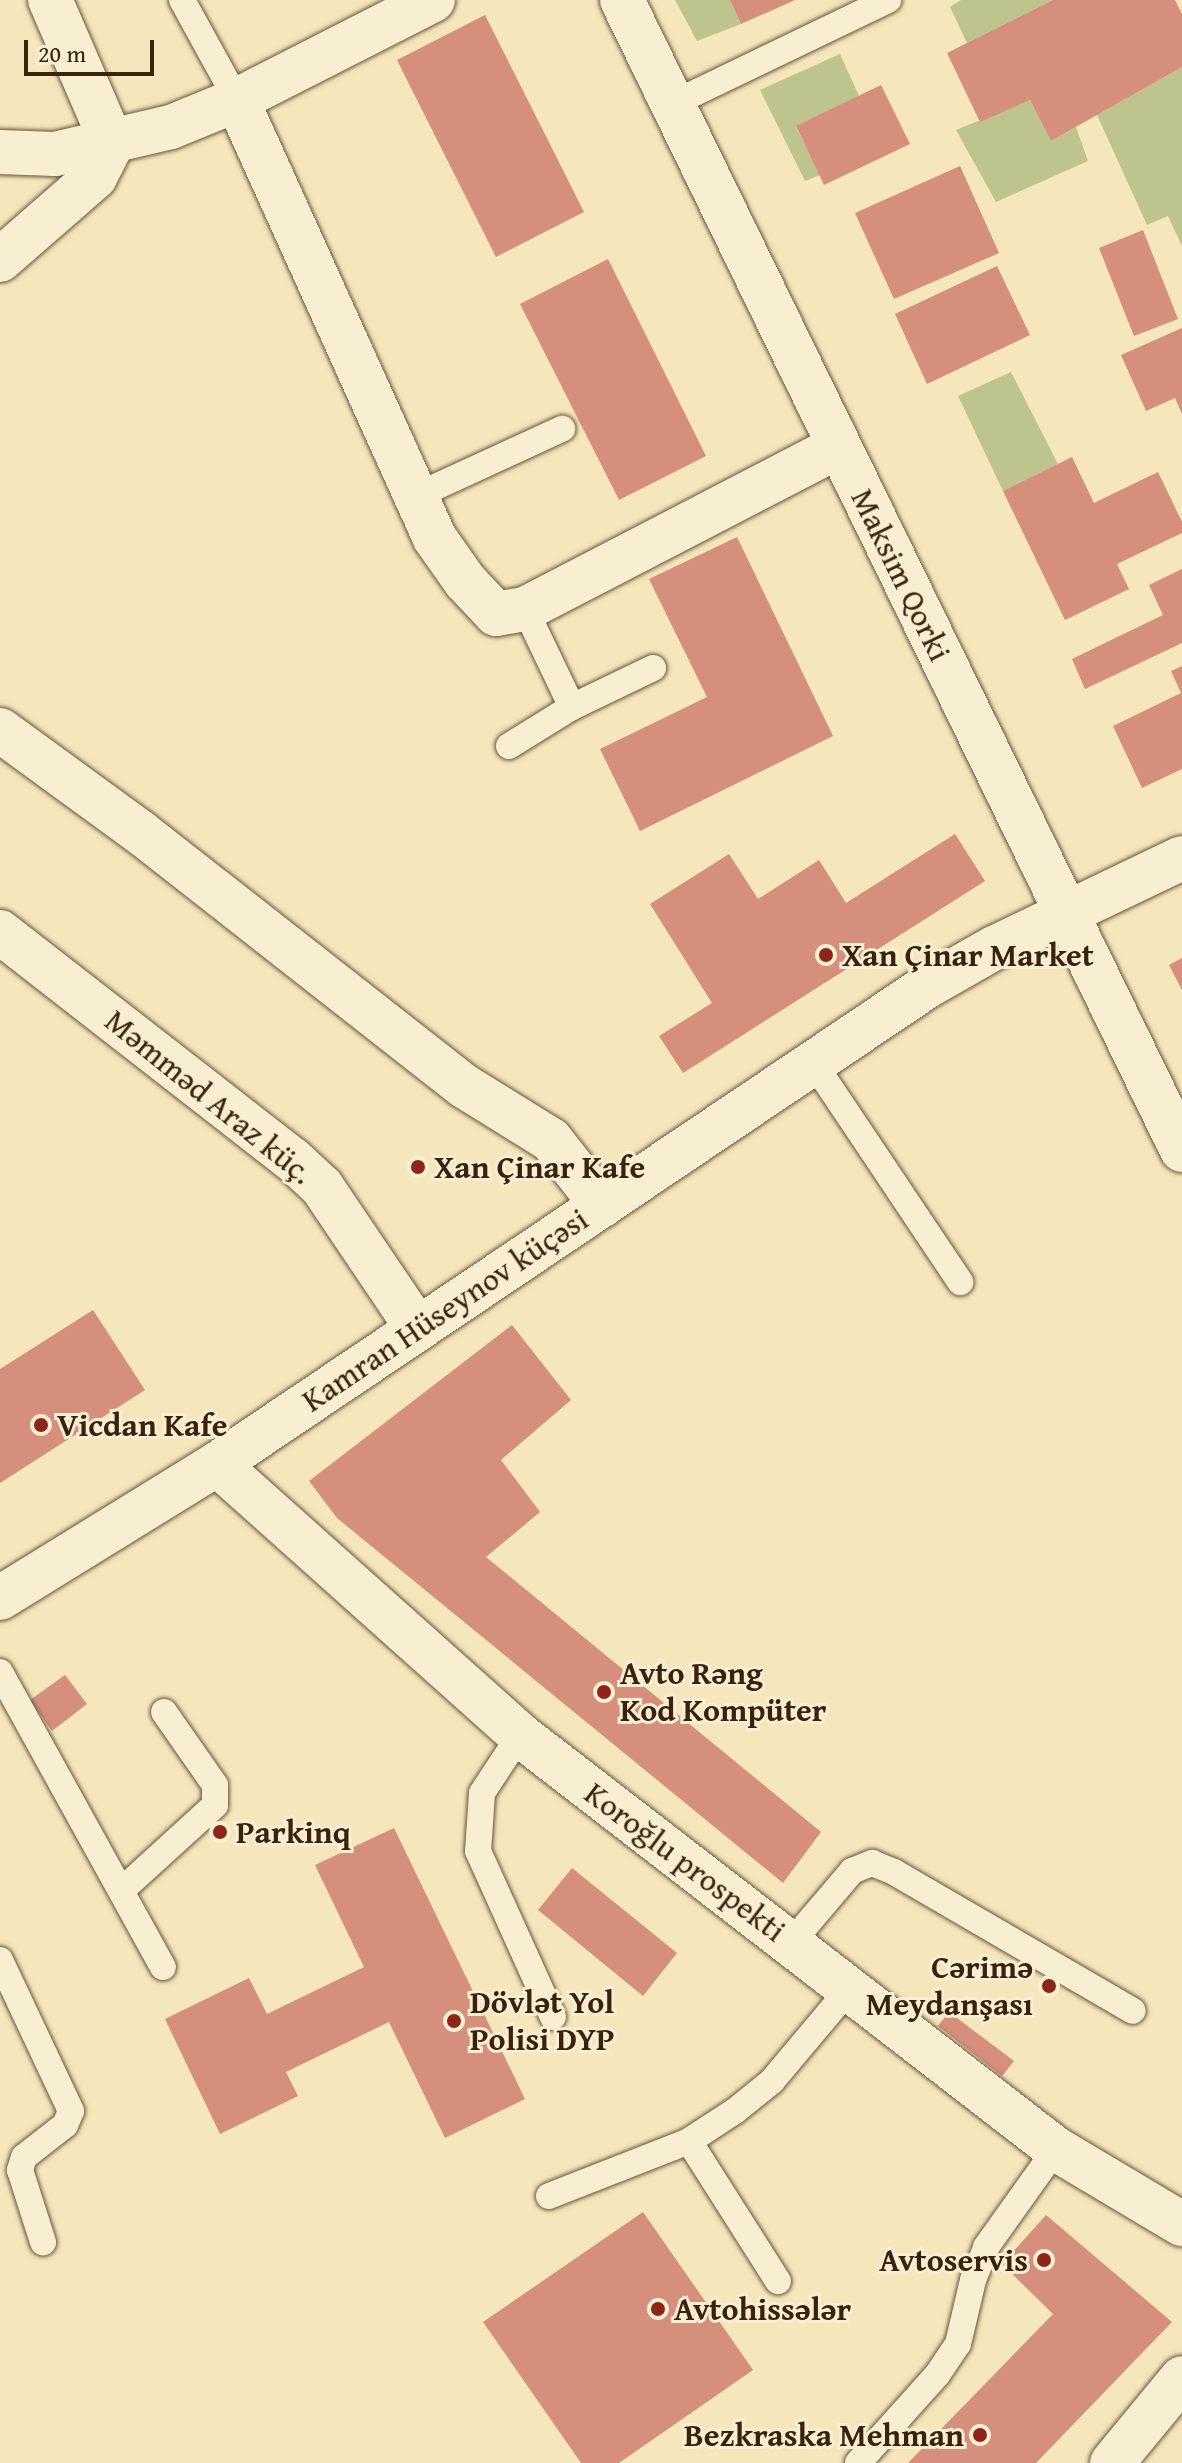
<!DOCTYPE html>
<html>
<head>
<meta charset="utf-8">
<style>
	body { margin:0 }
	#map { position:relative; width:1182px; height:2463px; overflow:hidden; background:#f5e6bb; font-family:"Gentium Book Plus",serif }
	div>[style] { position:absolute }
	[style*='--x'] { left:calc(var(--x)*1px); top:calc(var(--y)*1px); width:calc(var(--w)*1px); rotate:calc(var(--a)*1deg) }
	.green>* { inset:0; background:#bec48e }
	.building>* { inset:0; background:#d68e7d }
	.roads { filter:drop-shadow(0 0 2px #68543a) drop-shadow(0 0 2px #68543a) }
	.lane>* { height:26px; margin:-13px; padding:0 13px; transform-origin:13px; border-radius:13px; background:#f8efd3 }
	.street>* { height:44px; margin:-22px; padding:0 22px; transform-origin:22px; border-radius:22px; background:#f8efd3 }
	.dots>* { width:22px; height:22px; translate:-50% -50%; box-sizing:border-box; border:4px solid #f8efd3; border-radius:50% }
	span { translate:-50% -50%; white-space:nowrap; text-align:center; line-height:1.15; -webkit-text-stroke:6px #f8efd3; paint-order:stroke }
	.street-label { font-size:32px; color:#39230f }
	.poi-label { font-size:32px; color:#39230f; font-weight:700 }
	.left { translate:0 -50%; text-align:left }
	.right { translate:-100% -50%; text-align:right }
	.scale { position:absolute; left:24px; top:40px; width:130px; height:36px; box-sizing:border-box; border:4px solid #39230f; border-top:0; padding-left:10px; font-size:24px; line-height:28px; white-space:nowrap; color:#39230f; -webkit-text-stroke:6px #f8efd3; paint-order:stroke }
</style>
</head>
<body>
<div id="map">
	<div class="green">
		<i style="clip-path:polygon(675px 0,730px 0,741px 24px,697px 41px)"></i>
		<i style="clip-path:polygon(961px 0,1053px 0,967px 43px,950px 7px)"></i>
		<i style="clip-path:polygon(840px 54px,859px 96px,796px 127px,820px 175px,805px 181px,760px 90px)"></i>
		<i style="clip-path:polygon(1182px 67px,1182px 246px,1168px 216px,1147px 225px,1097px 115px)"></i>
		<i style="clip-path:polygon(1030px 100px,1051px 141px,1076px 127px,1088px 161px,996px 202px,956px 130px)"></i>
		<i style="clip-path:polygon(1011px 372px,1058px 464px,1003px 491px,958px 396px)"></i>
	</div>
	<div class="building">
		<i style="clip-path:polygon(730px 0,795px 0,741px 24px)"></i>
		<i style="clip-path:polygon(1053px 0,1175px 0,1182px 14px,1182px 67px,1051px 141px,1030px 100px,980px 122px,947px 53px)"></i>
		<i style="clip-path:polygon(485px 15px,584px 212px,496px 257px,397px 60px)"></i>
		<i style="clip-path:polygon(881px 85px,910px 144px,824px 185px,796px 126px)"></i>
		<i style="clip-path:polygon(960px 166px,999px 253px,894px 299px,855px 213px)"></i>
		<i style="clip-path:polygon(1143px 230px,1178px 319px,1134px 336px,1099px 248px)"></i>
		<i style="clip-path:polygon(608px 259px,706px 456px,619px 500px,520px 304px)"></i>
		<i style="clip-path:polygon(997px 266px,1030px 335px,927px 384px,895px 314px)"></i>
		<i style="clip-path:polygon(1182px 328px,1182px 414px,1175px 398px,1146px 411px,1121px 355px)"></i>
		<i style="clip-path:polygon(1072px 457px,1094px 503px,1158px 472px,1182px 522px,1182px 533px,1117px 564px,1129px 589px,1065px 620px,1003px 491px)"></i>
		<i style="clip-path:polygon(737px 537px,833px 736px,640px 831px,600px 749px,707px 697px,649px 579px)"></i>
		<i style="clip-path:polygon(1182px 569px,1182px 643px,1085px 689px,1072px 659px,1163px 615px,1149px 585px)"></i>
		<i style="clip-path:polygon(1182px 666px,1182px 769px,1142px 788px,1113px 726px,1181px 693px,1171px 671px)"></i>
		<i style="clip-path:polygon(955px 834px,985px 881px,683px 1073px,659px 1036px,712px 1003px,650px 904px,729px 854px,758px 899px,819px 860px,846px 903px)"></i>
		<i style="clip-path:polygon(1182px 958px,1182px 990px,1169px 965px)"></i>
		<i style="clip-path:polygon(93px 1310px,145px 1390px,0 1483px,0 1369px)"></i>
		<i style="clip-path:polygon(512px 1325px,571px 1400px,501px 1460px,540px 1512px,486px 1557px,821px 1832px,783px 1883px,337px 1518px,309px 1481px)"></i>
		<i style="clip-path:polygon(65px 1675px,87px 1704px,52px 1731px,30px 1700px)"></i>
		<i style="clip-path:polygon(394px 1828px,525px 2099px,445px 2138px,389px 2022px,286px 2072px,298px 2096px,220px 2134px,165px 2019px,249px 1978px,267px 2014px,364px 1967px,315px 1865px)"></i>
		<i style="clip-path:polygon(572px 1868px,677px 1953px,643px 1996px,538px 1910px)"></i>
		<i style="clip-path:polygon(949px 2012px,1014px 2061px,1002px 2076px,938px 2026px)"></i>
		<i style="clip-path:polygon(643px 2212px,753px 2370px,619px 2463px,581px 2463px,483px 2322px)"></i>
		<i style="clip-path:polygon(1046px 2215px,1172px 2322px,1036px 2463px,908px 2463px,1053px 2314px,1002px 2264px)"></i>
	</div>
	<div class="roads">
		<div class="lane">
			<i style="--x:182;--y:0;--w:114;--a:61.2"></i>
			<i style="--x:672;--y:104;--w:240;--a:-25.7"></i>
			<i style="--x:416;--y:496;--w:161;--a:-24.7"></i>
			<i style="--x:525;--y:609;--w:109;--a:64.4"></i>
			<i style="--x:509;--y:746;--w:74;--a:-31.8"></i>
			<i style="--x:572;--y:707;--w:90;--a:-25.7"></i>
			<i style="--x:813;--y:1062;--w:265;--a:56.2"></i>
			<i style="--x:0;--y:1672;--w:337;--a:61.1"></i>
			<i style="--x:520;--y:1735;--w:69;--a:123.2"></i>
			<i style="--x:482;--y:1793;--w:58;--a:93.9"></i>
			<i style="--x:478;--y:1851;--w:182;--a:65.7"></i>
			<i style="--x:122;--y:1890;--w:126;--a:-42.4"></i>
			<i style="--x:215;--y:1805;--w:20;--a:-90"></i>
			<i style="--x:215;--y:1785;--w:89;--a:-124.9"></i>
			<i style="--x:791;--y:1943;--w:94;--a:-49.7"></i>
			<i style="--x:852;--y:1871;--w:22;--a:-22"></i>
			<i style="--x:872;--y:1863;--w:24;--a:22"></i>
			<i style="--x:894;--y:1872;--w:276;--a:30.2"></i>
			<i style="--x:0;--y:1960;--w:167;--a:64.8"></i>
			<i style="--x:71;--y:2111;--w:15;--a:113"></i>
			<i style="--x:65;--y:2125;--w:52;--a:142"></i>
			<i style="--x:24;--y:2157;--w:14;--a:107"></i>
			<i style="--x:20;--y:2170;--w:76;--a:72.3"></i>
			<i style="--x:689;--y:2141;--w:166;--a:57.6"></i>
			<i style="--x:549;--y:2196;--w:150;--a:-21.4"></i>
			<i style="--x:689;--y:2141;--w:55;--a:-33.1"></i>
			<i style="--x:735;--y:2111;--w:48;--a:-39"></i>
			<i style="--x:772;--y:2081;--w:121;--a:-50"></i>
			<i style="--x:858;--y:2463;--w:118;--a:-48.1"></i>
			<i style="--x:937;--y:2375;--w:37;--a:-56"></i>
			<i style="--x:958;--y:2344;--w:66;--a:-76.8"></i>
			<i style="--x:973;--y:2280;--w:35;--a:-68"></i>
			<i style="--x:986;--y:2247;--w:120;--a:-54.5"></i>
		</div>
		<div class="street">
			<i style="--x:622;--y:0;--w:1279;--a:64.04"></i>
			<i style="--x:237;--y:100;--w:479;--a:65.7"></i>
			<i style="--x:434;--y:537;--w:54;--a:54.8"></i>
			<i style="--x:465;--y:581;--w:45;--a:46.8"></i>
			<i style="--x:496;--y:614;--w:29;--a:-10"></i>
			<i style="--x:525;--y:609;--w:352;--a:-27.4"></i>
			<i style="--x:0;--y:152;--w:55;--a:2.1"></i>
			<i style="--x:55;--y:154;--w:119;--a:-13.1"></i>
			<i style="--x:171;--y:127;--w:71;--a:-22.2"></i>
			<i style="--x:237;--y:100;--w:220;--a:-27"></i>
			<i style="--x:0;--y:260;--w:126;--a:-41.1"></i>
			<i style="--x:95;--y:177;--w:38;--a:-63"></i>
			<i style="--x:112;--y:143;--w:156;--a:-113.4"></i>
			<i style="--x:0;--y:730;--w:173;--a:36.1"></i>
			<i style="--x:140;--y:832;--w:412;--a:38.1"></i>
			<i style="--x:464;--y:1086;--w:102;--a:31.8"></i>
			<i style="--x:551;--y:1140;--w:83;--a:51.9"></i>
			<i style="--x:0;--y:932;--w:370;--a:37.9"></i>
			<i style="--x:292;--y:1159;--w:41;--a:43"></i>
			<i style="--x:322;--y:1187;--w:170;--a:56"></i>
			<i style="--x:217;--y:1464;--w:407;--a:41.8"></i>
			<i style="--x:520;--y:1735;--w:677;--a:37.68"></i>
			<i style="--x:1056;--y:2149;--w:147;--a:30.8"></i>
			<i style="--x:0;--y:1598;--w:255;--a:-31.7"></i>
			<i style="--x:217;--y:1464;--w:858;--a:-33.93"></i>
			<i style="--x:929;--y:985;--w:75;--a:-29.6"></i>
			<i style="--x:994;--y:948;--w:208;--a:-25.6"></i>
			<i style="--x:1112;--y:2463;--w:110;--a:-50.5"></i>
		</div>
	</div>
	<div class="dots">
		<i style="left:826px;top:955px;background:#8f2418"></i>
		<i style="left:418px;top:1167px;background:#8f2418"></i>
		<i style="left:41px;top:1425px;background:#8f2418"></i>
		<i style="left:604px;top:1692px;background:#8f2418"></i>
		<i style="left:220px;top:1832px;background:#8f2418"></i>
		<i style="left:1049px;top:1986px;background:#8f2418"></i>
		<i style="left:454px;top:2021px;background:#8f2418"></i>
		<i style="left:1044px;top:2260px;background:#8f2418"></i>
		<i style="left:658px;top:2309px;background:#8f2418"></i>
		<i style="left:980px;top:2435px;background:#8f2418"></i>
	</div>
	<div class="street-label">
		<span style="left:901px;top:575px;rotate:64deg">Maksim Qorki</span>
		<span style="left:209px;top:1097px;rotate:39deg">Məmməd Araz küç.</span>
		<span style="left:445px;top:1310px;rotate:-34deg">Kamran Hüseynov küçəsi</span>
		<span style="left:685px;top:1862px;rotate:37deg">Koroğlu prospekti</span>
	</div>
	<div class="poi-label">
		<span class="left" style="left:842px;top:955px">Xan Çinar Market</span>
		<span class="left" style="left:434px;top:1167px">Xan Çinar Kafe</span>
		<span class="left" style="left:57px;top:1425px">Vicdan Kafe</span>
		<span class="left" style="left:620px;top:1692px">Avto Rəng<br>Kod Kompüter</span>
		<span class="left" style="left:236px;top:1832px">Parkinq</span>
		<span class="right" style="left:1033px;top:1986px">Cərimə<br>Meydanşası</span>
		<span class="left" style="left:470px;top:2021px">Dövlət Yol<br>Polisi DYP</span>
		<span class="right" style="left:1028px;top:2260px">Avtoservis</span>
		<span class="left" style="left:674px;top:2309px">Avtohissələr</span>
		<span class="right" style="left:964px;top:2435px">Bezkraska Mehman</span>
	</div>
	<div class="scale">20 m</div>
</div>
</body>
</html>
